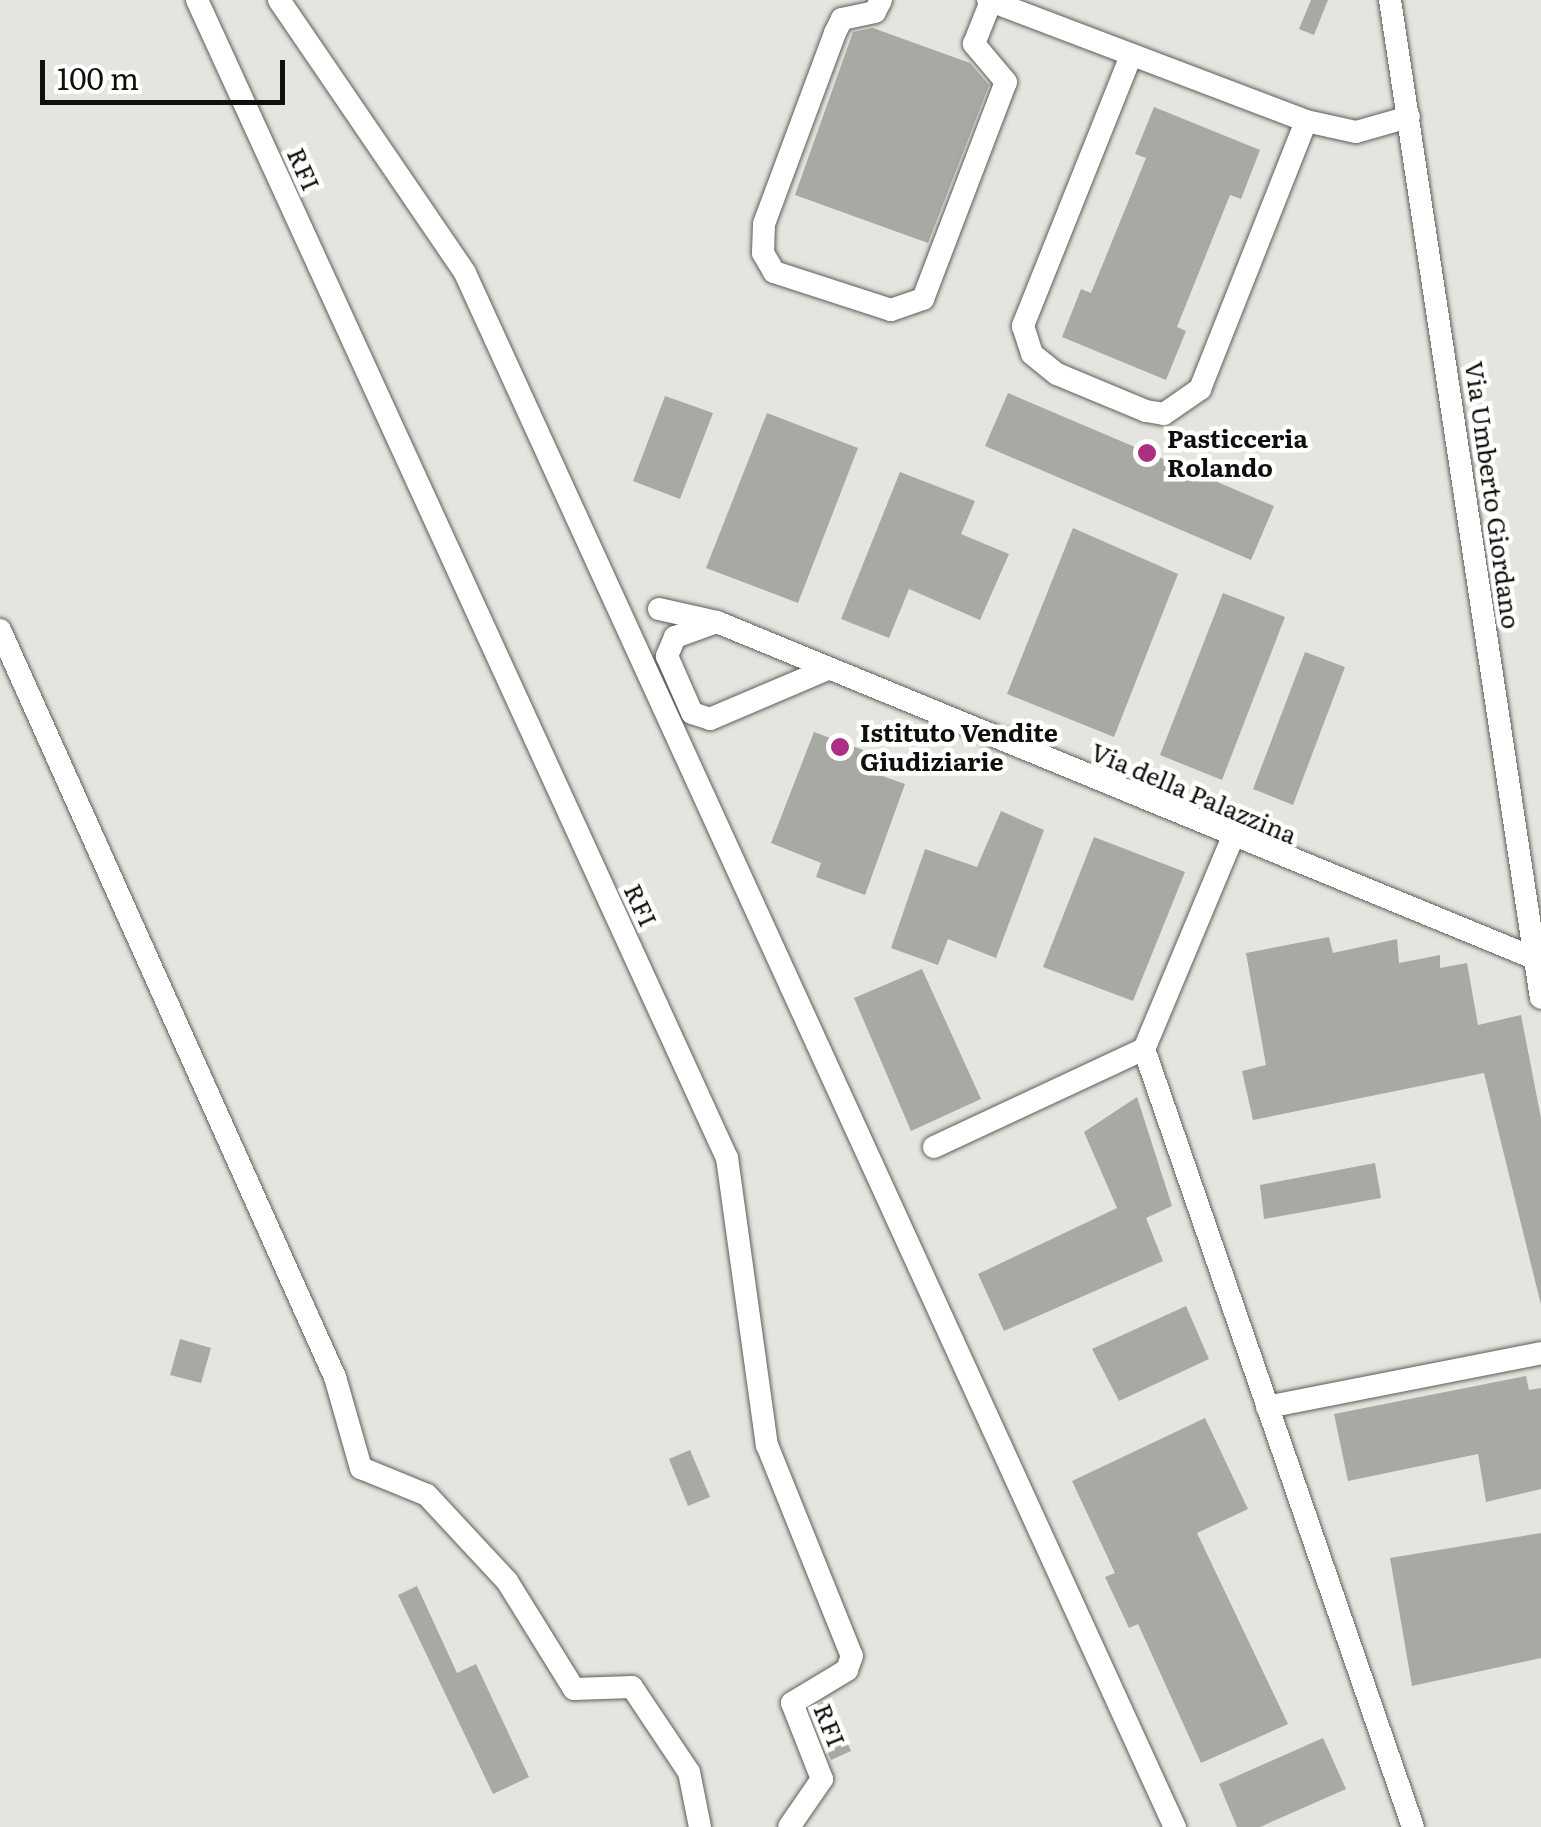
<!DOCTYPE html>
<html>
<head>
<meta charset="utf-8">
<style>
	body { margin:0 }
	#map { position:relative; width:1541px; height:1827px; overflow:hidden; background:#e5e5df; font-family:Literata,serif }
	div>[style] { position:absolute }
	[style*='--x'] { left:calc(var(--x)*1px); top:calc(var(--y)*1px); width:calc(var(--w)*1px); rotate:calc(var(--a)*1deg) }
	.building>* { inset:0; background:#a8a9a3 }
	.roads { filter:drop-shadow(0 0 2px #5e5e5a) drop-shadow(0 0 2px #5e5e5a) }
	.minor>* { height:22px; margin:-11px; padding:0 11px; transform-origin:11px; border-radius:11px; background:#fff }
	.dots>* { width:28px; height:28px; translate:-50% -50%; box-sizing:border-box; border:5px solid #fffffe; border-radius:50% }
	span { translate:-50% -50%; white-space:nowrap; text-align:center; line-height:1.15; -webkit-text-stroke:9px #fffffe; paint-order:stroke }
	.street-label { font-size:25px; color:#0f0f0e }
	.poi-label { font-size:25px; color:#0f0f0e; font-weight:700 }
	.left { translate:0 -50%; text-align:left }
	.scale { position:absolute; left:40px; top:60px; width:245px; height:45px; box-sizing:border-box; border:5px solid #0f0f0e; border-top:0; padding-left:12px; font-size:30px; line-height:35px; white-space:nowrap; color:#0f0f0e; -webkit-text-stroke:8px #fffffe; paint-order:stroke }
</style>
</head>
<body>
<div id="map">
	<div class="building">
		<i style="clip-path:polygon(1311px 0,1328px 0,1314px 35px,1299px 29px)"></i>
		<i style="clip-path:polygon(873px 28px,970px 63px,989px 85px,928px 243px,795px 195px,853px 32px)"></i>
		<i style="clip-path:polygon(1154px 107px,1260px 150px,1241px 199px,1230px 195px,1177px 327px,1186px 331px,1166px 380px,1062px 337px,1081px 289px,1091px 293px,1146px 158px,1135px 154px)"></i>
		<i style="clip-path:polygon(1008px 393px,1274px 506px,1251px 560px,985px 446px)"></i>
		<i style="clip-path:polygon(665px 396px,713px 413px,680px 499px,633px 481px)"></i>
		<i style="clip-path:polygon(767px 413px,858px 448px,798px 603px,706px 568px)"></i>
		<i style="clip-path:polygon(900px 472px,975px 501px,961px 534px,1009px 554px,980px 620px,909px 589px,889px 638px,841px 619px)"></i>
		<i style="clip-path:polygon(1073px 528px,1178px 574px,1114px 737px,1007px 694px)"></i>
		<i style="clip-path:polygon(1223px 593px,1285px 617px,1222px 780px,1160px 755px)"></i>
		<i style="clip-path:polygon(1305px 652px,1345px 667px,1293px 805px,1253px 789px)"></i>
		<i style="clip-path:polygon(814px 732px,863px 750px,857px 767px,905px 784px,865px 895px,816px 877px,821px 863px,771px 843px)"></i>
		<i style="clip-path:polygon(1001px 811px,1044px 830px,996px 958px,948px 939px,938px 965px,891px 948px,925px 849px,977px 867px)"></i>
		<i style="clip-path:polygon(1094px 837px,1185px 872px,1133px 1001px,1043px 967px)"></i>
		<i style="clip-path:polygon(1329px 937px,1333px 953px,1397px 939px,1399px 963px,1440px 955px,1440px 968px,1467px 963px,1478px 1025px,1521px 1015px,1541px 1118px,1541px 1305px,1484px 1073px,1253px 1120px,1242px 1071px,1266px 1065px,1246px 953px)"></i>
		<i style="clip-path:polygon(922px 969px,981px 1099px,911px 1131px,854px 998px)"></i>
		<i style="clip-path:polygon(1137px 1097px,1172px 1206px,1146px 1218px,1163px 1261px,1004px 1331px,978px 1274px,1117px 1208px,1084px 1132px)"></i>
		<i style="clip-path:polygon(1375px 1163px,1381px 1198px,1264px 1219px,1260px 1185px)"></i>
		<i style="clip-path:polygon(1186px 1306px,1209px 1359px,1119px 1401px,1092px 1349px)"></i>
		<i style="clip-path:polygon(180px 1339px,211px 1348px,201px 1383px,170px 1375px)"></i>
		<i style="clip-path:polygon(1526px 1376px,1529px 1390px,1541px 1388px,1541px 1489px,1486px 1502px,1478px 1454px,1348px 1481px,1334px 1414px)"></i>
		<i style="clip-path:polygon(1205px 1418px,1248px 1509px,1197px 1533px,1288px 1724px,1201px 1763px,1138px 1624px,1129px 1628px,1105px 1577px,1115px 1573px,1072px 1481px)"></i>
		<i style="clip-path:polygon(690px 1450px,710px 1497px,688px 1506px,669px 1459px)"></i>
		<i style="clip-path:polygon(1541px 1533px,1541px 1658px,1412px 1686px,1390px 1558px)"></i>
		<i style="clip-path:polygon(417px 1586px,457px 1673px,476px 1664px,529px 1777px,493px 1794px,398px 1595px)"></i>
		<i style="clip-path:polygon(828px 1699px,851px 1751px,831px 1760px,811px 1709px)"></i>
		<i style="clip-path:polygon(1323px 1738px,1346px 1789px,1260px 1827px,1237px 1827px,1219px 1784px)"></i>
	</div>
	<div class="roads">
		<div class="minor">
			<i style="--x:197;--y:0;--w:1274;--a:65.41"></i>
			<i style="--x:727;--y:1158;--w:290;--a:82.1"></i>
			<i style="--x:767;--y:1445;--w:227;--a:68.1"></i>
			<i style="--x:852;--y:1656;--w:15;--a:110"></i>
			<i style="--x:847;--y:1670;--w:64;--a:149"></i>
			<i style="--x:792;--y:1703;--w:82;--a:68.5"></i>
			<i style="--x:822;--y:1779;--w:58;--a:124.5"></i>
			<i style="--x:279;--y:0;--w:330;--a:55.7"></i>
			<i style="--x:465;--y:273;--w:1709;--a:65.45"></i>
			<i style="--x:881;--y:0;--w:13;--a:117"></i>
			<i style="--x:875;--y:12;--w:34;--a:168"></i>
			<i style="--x:842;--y:19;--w:16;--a:117"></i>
			<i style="--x:835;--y:33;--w:204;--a:110.4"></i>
			<i style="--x:764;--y:224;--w:29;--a:92"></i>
			<i style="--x:763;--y:253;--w:22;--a:60"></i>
			<i style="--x:774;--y:272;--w:123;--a:18"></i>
			<i style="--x:891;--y:310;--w:34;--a:-19"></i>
			<i style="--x:923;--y:299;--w:232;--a:-69.1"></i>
			<i style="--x:1006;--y:82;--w:50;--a:-130.1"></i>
			<i style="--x:974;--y:44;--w:46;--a:-68.4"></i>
			<i style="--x:988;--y:0;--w:340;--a:20.8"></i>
			<i style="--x:1306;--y:121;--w:51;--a:12.4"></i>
			<i style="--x:1356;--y:132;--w:55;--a:-15.8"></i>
			<i style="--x:1390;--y:0;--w:1009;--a:81.4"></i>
			<i style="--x:1130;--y:58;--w:289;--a:111.8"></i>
			<i style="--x:1023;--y:326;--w:29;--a:72"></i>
			<i style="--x:1032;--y:354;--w:32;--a:39"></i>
			<i style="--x:1057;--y:374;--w:96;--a:22.6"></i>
			<i style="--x:1146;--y:411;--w:18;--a:9"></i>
			<i style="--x:1164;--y:414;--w:44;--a:-34.8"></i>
			<i style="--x:1200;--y:389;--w:288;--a:-68.4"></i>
			<i style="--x:659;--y:609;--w:59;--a:12.6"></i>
			<i style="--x:717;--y:622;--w:891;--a:22.36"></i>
			<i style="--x:717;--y:622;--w:45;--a:160.3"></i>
			<i style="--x:675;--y:637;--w:21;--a:113"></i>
			<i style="--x:667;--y:656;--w:62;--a:66.3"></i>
			<i style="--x:692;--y:713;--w:19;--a:18"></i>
			<i style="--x:710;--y:719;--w:128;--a:-23"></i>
			<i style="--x:0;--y:630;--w:819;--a:65.85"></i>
			<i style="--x:335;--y:1377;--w:95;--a:74.1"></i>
			<i style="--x:361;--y:1468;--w:71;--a:22.2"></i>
			<i style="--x:427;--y:1495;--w:117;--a:47.1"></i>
			<i style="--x:507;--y:1581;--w:127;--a:58.2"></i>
			<i style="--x:574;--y:1689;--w:58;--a:-2"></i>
			<i style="--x:632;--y:1687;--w:102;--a:56.2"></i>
			<i style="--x:689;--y:1772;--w:56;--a:78.7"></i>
			<i style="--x:1232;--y:839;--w:228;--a:112.7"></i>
			<i style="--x:1144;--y:1049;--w:823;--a:70.93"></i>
			<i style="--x:934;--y:1147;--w:232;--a:-25"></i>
			<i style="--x:1267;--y:1407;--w:279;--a:-11.1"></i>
		</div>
	</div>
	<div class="dots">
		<i style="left:1147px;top:453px;background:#ab3083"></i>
		<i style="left:840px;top:747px;background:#ab3083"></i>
	</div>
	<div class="street-label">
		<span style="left:304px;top:169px;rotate:66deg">RFI</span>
		<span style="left:1493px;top:495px;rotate:82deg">Via Umberto Giordano</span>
		<span style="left:1194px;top:793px;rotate:23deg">Via della Palazzina</span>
		<span style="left:641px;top:905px;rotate:65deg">RFI</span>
		<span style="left:830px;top:1725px;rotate:68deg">RFI</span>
	</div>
	<div class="poi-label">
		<span class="left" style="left:1167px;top:453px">Pasticceria<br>Rolando</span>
		<span class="left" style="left:860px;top:747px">Istituto Vendite<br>Giudiziarie</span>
	</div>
	<div class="scale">100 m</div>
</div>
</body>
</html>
